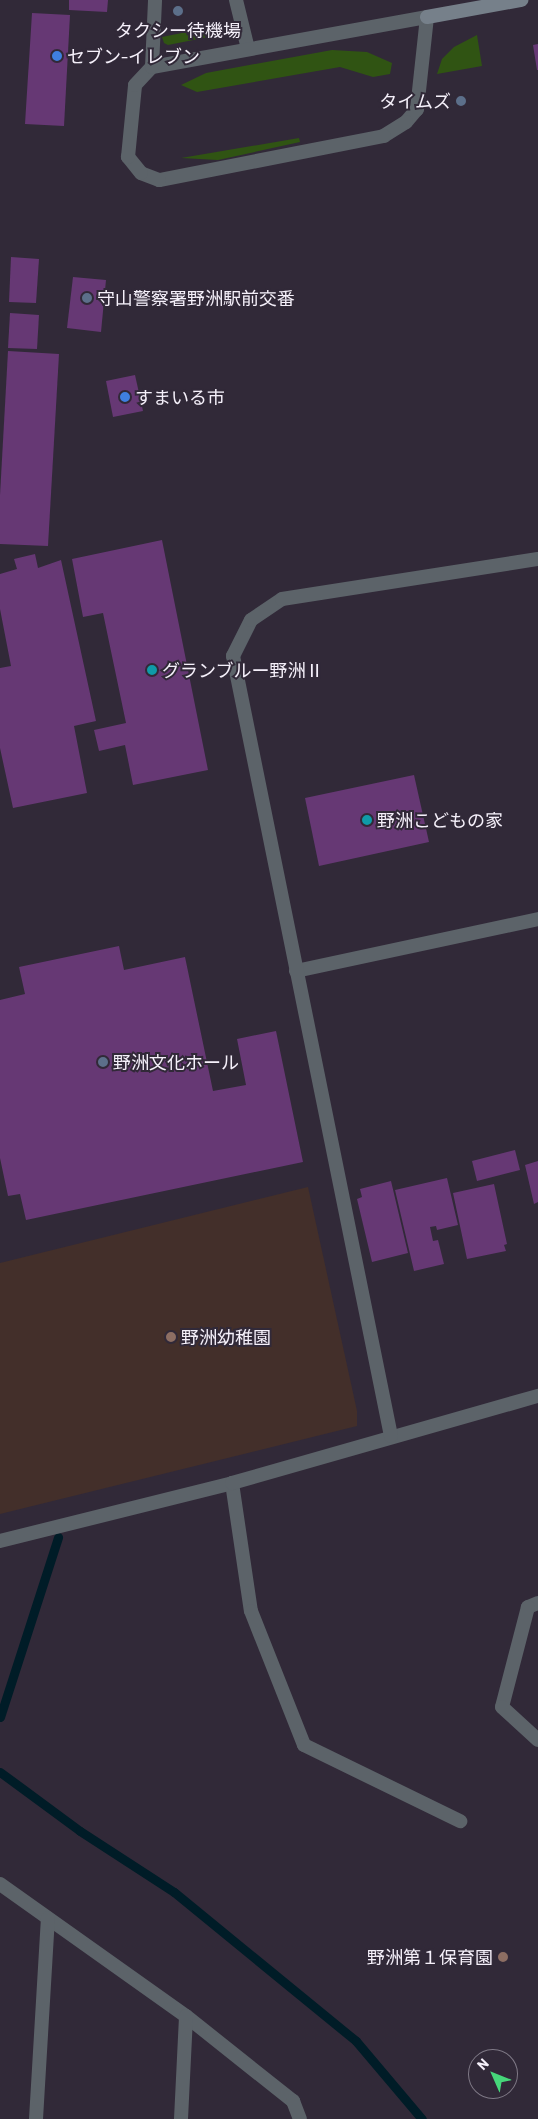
<!DOCTYPE html>
<html>
<head>
<meta charset="utf-8">
<style>
	body { margin:0 }
	#map { position:relative; width:538px; height:2119px; overflow:hidden; background:#312938; font-family:Barlow,"Noto Sans JP",sans-serif }
	div>[style] { position:absolute }
	[style*='--x'] { left:calc(var(--x)*1px); top:calc(var(--y)*1px); width:calc(var(--w)*1px); rotate:calc(var(--a)*1deg) }
	.education>* { inset:0; background:#432f2a }
	.green>* { inset:0; background:#305413 }
	.stream>* { height:9px; margin:-4.5px; padding:0 4.5px; transform-origin:4.5px; border-radius:4.5px; background:#001c27 }
	.building>* { inset:0; background:#663874 }
	.service>* { height:14px; margin:-7px; padding:0 7px; transform-origin:7px; border-radius:7px; background:#5c6369 }
	.minor>* { height:14px; margin:-7px; padding:0 7px; transform-origin:7px; border-radius:7px; background:#5c6369 }
	.tertiary>* { height:14px; margin:-7px; padding:0 7px; transform-origin:7px; border-radius:7px; background:#5c6369 }
	.secondary>* { height:14px; margin:-7px; padding:0 7px; transform-origin:7px; border-radius:7px; background:#76808a }
	.dots>* { width:14px; height:14px; translate:-50% -50%; box-sizing:border-box; border:2px solid #312938; border-radius:50% }
	span { translate:-50% -50%; white-space:nowrap; text-align:center; line-height:1.15; -webkit-text-stroke:4px #312938; paint-order:stroke }
	.poi-label { font-size:18px; color:#f5f0fa }
	.left { translate:0 -50%; text-align:left }
	.right { translate:-100% -50%; text-align:right }
	.north { position:absolute; left:468px; top:2049px; width:50px; height:50px; box-sizing:border-box; background:#312938; border:1px solid #7f7986; border-radius:50%; rotate:314deg; font-size:14px; font-weight:700; line-height:20px; text-align:center; color:#f5f0fa }
	.north::after { content:''; display:block; margin:auto; width:18px; height:22px; background:#46d77a; clip-path:polygon(50% 0,100% 100%,50% 72%,0 100%) }
</style>
</head>
<body>
<div id="map">
	<div class="education">
		<i style="clip-path:polygon(308px 1187px,357px 1411px,357px 1426px,0 1514px,0 1263px)"></i>
	</div>
	<div class="green">
		<i style="clip-path:polygon(226px 24px,229px 33px,168px 45px,164px 43px,162px 37px)"></i>
		<i style="clip-path:polygon(477px 35px,482px 66px,437px 74px,442px 59px,454px 47px)"></i>
		<i style="clip-path:polygon(332px 50px,367px 52px,392px 63px,390px 74px,373px 77px,340px 67px,197px 92px,181px 85px,206px 73px)"></i>
		<i style="clip-path:polygon(299px 138px,300px 142px,218px 160px,181px 158px)"></i>
	</div>
	<div class="stream">
		<i style="--x:0;--y:1717;--w:189;--a:-72.1"></i>
		<i style="--x:0;--y:1772;--w:99;--a:36.4"></i>
		<i style="--x:80;--y:1831;--w:112;--a:33"></i>
		<i style="--x:174;--y:1892;--w:235;--a:39.3"></i>
		<i style="--x:356;--y:2041;--w:102;--a:49.8"></i>
	</div>
	<div class="building">
		<i style="clip-path:polygon(69px 0,108px 0,107px 12px,69px 10px)"></i>
		<i style="clip-path:polygon(32px 13px,70px 15px,64px 126px,25px 124px)"></i>
		<i style="clip-path:polygon(538px 44px,538px 70px,537px 70px,533px 45px)"></i>
		<i style="clip-path:polygon(11px 257px,39px 259px,36px 303px,9px 302px)"></i>
		<i style="clip-path:polygon(73px 277px,106px 280px,101px 332px,67px 328px)"></i>
		<i style="clip-path:polygon(10px 313px,39px 315px,37px 349px,8px 348px)"></i>
		<i style="clip-path:polygon(8px 351px,59px 354px,48px 546px,0 544px,0 495px)"></i>
		<i style="clip-path:polygon(135px 375px,143px 411px,113px 417px,106px 381px)"></i>
		<i style="clip-path:polygon(162px 540px,208px 770px,133px 785px,125px 745px,99px 751px,94px 730px,126px 723px,103px 613px,83px 617px,72px 559px)"></i>
		<i style="clip-path:polygon(35px 554px,38px 568px,61px 560px,96px 721px,74px 726px,87px 793px,13px 808px,0 748px,0 668px,11px 666px,0 609px,0 574px,17px 569px,14px 559px)"></i>
		<i style="clip-path:polygon(414px 775px,429px 842px,319px 866px,305px 798px)"></i>
		<i style="clip-path:polygon(119px 946px,124px 970px,185px 957px,213px 1091px,246px 1085px,237px 1039px,276px 1031px,303px 1162px,26px 1220px,20px 1194px,8px 1196px,0 1158px,0 1000px,25px 994px,19px 967px)"></i>
		<i style="clip-path:polygon(515px 1150px,520px 1170px,477px 1181px,472px 1161px)"></i>
		<i style="clip-path:polygon(538px 1161px,538px 1202px,534px 1204px,525px 1165px)"></i>
		<i style="clip-path:polygon(447px 1178px,458px 1225px,437px 1230px,436px 1226px,430px 1227px,433px 1241px,438px 1240px,444px 1264px,414px 1271px,395px 1190px)"></i>
		<i style="clip-path:polygon(391px 1181px,408px 1253px,372px 1262px,357px 1199px,362px 1197px,360px 1189px)"></i>
		<i style="clip-path:polygon(494px 1184px,507px 1244px,504px 1245px,506px 1251px,467px 1259px,453px 1193px)"></i>
	</div>
	<div class="service">
		<i style="--x:236;--y:0;--w:50;--a:76.2"></i>
		<i style="--x:427;--y:17;--w:93;--a:96.2"></i>
		<i style="--x:417;--y:109;--w:17;--a:130"></i>
		<i style="--x:406;--y:122;--w:26;--a:148"></i>
		<i style="--x:384;--y:136;--w:229;--a:168.9"></i>
		<i style="--x:159;--y:180;--w:19;--a:-159"></i>
		<i style="--x:141;--y:173;--w:21;--a:-129"></i>
		<i style="--x:128;--y:157;--w:72;--a:-84.4"></i>
		<i style="--x:135;--y:85;--w:25;--a:-47"></i>
		<i style="--x:152;--y:67;--w:280;--a:-10.3"></i>
		<i style="--x:152;--y:67;--w:67;--a:-87.4"></i>
	</div>
	<div class="minor">
		<i style="--x:232;--y:1483;--w:129;--a:81.6"></i>
		<i style="--x:251;--y:1611;--w:144;--a:68.4"></i>
		<i style="--x:304;--y:1745;--w:174;--a:26"></i>
		<i style="--x:0;--y:1541;--w:239;--a:-14"></i>
		<i style="--x:232;--y:1483;--w:318;--a:-15.9"></i>
		<i style="--x:538;--y:1603;--w:11;--a:158"></i>
		<i style="--x:528;--y:1607;--w:103;--a:104.6"></i>
		<i style="--x:502;--y:1707;--w:49;--a:42.5"></i>
		<i style="--x:0;--y:1884;--w:228;--a:35.4"></i>
		<i style="--x:186;--y:2016;--w:137;--a:38.5"></i>
		<i style="--x:293;--y:2101;--w:19;--a:69"></i>
		<i style="--x:36;--y:2119;--w:201;--a:-86.6"></i>
		<i style="--x:181;--y:2119;--w:103;--a:-87.2"></i>
	</div>
	<div class="tertiary">
		<i style="--x:296;--y:971;--w:248;--a:-12.1"></i>
		<i style="--x:391;--y:1436;--w:796;--a:-101.45"></i>
		<i style="--x:233;--y:656;--w:40;--a:-63.4"></i>
		<i style="--x:251;--y:620;--w:37;--a:-34"></i>
		<i style="--x:282;--y:599;--w:259;--a:-8.9"></i>
	</div>
	<div class="secondary">
		<i style="--x:427;--y:17;--w:96;--a:-10.3"></i>
	</div>
	<div class="dots">
		<i style="left:178px;top:11px;background:#5c6f8a"></i>
		<i style="left:57px;top:56px;background:#3f7fe0"></i>
		<i style="left:461px;top:101px;background:#5c6f8a"></i>
		<i style="left:87px;top:298px;background:#5c6f8a"></i>
		<i style="left:125px;top:397px;background:#3f7fe0"></i>
		<i style="left:152px;top:670px;background:#0f9aa8"></i>
		<i style="left:367px;top:820px;background:#0f9aa8"></i>
		<i style="left:103px;top:1062px;background:#5c6f8a"></i>
		<i style="left:171px;top:1337px;background:#8d6e63"></i>
		<i style="left:503px;top:1957px;background:#8d6e63"></i>
	</div>
	<div class="poi-label">
		<span style="left:178px;top:30px">タクシー待機場</span>
		<span class="left" style="left:67px;top:56px">セブン-イレブン</span>
		<span class="right" style="left:451px;top:101px">タイムズ</span>
		<span class="left" style="left:97px;top:298px">守山警察署野洲駅前交番</span>
		<span class="left" style="left:135px;top:397px">すまいる市</span>
		<span class="left" style="left:162px;top:670px">グランブルー野洲Ⅱ</span>
		<span class="left" style="left:377px;top:820px">野洲こどもの家</span>
		<span class="left" style="left:113px;top:1062px">野洲文化ホール</span>
		<span class="left" style="left:181px;top:1337px">野洲幼稚園</span>
		<span class="right" style="left:493px;top:1957px">野洲第１保育園</span>
	</div>
	<div class="north">N</div>
</div>
</body>
</html>
